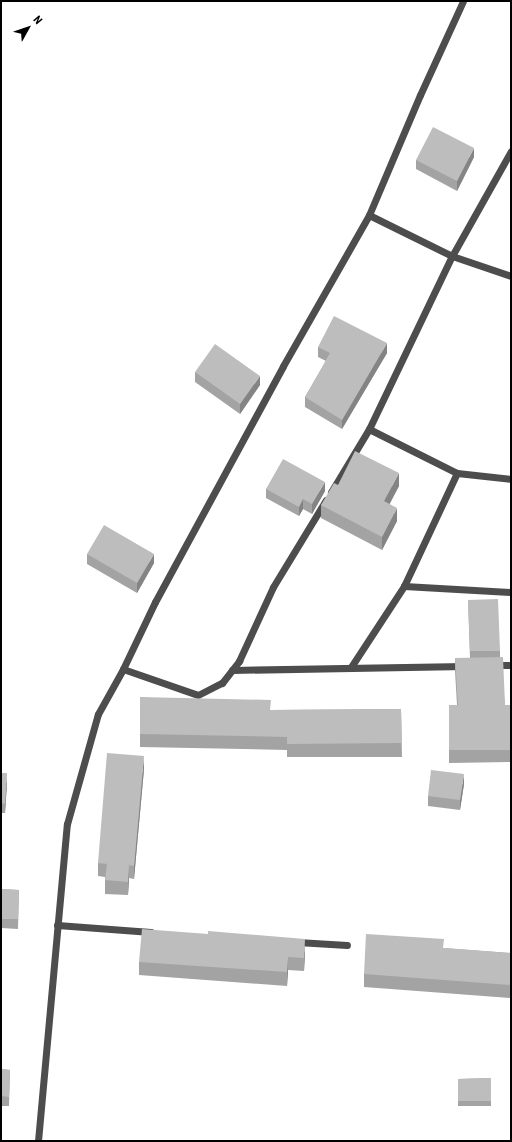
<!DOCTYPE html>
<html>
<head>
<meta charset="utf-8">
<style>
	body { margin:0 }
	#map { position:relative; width:512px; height:1142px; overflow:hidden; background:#fff; font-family:"Roboto Condensed",sans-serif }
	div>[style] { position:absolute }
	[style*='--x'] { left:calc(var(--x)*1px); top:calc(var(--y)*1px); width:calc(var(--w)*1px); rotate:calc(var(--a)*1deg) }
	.minor>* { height:7px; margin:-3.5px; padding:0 3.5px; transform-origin:3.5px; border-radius:3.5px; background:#4d4d4d }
	.wall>* { inset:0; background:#a3a3a3 }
	.shaded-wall>* { inset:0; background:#848484 }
	.building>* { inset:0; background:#bdbdbd }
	span { translate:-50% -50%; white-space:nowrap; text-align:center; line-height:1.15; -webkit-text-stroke:3.5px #fff; paint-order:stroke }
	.frame { position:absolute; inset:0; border:2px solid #000; pointer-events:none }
	.north { position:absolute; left:8px; top:8px; width:40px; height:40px; -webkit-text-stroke:3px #fff; paint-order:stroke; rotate:50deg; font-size:11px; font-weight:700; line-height:16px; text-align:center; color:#000 }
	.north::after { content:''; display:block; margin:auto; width:14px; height:18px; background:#000; clip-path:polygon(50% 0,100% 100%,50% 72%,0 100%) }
</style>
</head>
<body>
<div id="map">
	<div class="minor">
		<i style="--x:369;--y:215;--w:93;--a:26.3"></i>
		<i style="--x:452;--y:256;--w:62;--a:18.7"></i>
		<i style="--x:369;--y:429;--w:98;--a:26.6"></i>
		<i style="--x:457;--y:473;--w:54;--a:6.3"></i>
		<i style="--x:331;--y:492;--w:74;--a:-58.9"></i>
		<i style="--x:369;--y:429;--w:192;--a:-64.4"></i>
		<i style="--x:452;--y:256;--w:120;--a:-60.7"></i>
		<i style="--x:404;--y:586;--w:107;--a:3.2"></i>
		<i style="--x:493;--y:665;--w:18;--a:0"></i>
		<i style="--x:351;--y:667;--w:97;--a:-56.8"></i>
		<i style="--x:404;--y:586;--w:125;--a:-64.9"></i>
		<i style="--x:123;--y:669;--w:79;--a:19.1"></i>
		<i style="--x:198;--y:695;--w:27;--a:-27"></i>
		<i style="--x:222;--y:683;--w:28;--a:-52"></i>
		<i style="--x:239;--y:661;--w:81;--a:-65.3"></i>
		<i style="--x:273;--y:587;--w:102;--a:-58.7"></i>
		<i style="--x:232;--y:670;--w:233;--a:-1"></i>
		<i style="--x:57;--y:925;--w:94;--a:4.3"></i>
		<i style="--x:297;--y:942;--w:50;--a:3.4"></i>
		<i style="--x:38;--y:1141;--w:318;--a:-84.8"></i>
		<i style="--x:67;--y:824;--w:114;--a:-74.3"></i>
		<i style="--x:98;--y:714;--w:51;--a:-60.9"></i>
		<i style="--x:123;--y:669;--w:74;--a:-64.5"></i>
		<i style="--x:155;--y:602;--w:268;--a:-61.5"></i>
		<i style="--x:283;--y:366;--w:174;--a:-60.3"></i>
		<i style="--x:369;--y:215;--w:130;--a:-67"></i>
		<i style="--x:420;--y:95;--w:103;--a:-65.4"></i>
	</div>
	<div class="wall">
		<i style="clip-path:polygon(474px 157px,457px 191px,416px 169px,416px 160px)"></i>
		<i style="clip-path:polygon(318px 347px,387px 353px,342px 429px,305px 407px,305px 397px,326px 361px,318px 357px)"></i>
		<i style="clip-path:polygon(195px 372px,260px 385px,240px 414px,195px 382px)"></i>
		<i style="clip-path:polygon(338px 485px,399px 486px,389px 504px,397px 521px,382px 550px,321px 518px,321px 505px)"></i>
		<i style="clip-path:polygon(266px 489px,325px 491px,312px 514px,303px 509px,299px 516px,266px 498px)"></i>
		<i style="clip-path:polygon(87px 554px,154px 563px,137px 593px,87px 564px)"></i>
		<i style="clip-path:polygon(468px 600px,500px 651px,500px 657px,505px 705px,511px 705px,511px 762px,449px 763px,449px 705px,457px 705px,455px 671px,455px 658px,470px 658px)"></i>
		<i style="clip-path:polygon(140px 697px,271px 710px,401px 709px,402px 757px,287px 757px,287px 750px,140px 747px)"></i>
		<i style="clip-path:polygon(144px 769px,134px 879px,129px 878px,128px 895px,105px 894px,105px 877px,98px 876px,98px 863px)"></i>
		<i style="clip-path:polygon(1px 773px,7px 783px,5px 813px,1px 813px)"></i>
		<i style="clip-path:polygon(464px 784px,460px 810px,428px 806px,428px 796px)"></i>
		<i style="clip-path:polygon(1px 889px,19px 890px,18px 929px,1px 928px)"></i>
		<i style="clip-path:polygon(444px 948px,511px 953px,511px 998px,364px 987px,364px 974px)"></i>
		<i style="clip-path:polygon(305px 952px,304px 971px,288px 970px,287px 986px,139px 975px,139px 962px)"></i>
		<i style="clip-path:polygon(1px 1069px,10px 1070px,9px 1106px,1px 1106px)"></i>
		<i style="clip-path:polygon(491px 1078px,491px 1106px,458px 1106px,458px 1079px)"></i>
	</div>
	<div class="shaded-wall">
		<i style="clip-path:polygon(474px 148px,474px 157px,457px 191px,457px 181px)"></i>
		<i style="clip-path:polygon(387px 343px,387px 353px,342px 429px,342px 420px)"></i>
		<i style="clip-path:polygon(260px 376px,260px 385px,240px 414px,240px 404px)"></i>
		<i style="clip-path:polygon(399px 473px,399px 486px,384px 515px,384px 501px)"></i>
		<i style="clip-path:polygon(325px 482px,325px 491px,312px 514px,312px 504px)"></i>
		<i style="clip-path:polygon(303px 499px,303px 509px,299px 516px,299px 507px)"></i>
		<i style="clip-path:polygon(397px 508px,397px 521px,382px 550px,382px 537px)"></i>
		<i style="clip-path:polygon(154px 554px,154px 563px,137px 593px,137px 583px)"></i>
		<i style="clip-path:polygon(144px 756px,144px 769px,134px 879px,134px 866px)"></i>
		<i style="clip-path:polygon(7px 773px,7px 783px,5px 813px,5px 804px)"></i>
		<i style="clip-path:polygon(464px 774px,464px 784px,460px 810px,460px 800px)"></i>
		<i style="clip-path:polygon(129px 865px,129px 878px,128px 895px,128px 882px)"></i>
		<i style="clip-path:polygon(305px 939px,305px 952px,304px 971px,304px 958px)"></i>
		<i style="clip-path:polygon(288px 957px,288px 970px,287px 986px,287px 972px)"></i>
	</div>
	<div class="building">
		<i style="clip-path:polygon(433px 127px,474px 148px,457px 181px,416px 160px)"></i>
		<i style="clip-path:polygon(334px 316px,387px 343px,342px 420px,305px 397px,330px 353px,318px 347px)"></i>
		<i style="clip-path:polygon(215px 344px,260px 376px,240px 404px,195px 372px)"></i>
		<i style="clip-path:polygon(355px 451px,399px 473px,384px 501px,397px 508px,382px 537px,321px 505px,334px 483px,338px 485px)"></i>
		<i style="clip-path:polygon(283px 459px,325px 482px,312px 504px,303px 499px,299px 507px,266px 489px)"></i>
		<i style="clip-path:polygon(104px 525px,154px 554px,137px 583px,87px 554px)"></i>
		<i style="clip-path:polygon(498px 599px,500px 651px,470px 651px,468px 600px)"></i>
		<i style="clip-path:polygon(503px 657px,505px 705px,511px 705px,511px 750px,449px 750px,449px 705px,458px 705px,455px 658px)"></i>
		<i style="clip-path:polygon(140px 697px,271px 700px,270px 710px,401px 709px,402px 743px,287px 744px,287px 737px,140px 734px)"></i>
		<i style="clip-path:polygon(107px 753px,144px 756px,134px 866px,129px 865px,128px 882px,105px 880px,107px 864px,98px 863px)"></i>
		<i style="clip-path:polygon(431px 770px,464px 774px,460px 800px,428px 796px)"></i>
		<i style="clip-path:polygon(1px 773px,7px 773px,5px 804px,1px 803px)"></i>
		<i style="clip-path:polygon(1px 889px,19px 890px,18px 919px,1px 919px)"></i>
		<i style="clip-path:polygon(142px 929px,208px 934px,208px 931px,305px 939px,304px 958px,288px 957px,287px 972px,139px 962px)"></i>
		<i style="clip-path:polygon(366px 934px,444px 939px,443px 948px,511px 953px,511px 985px,364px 974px)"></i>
		<i style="clip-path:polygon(1px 1069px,10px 1070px,9px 1097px,1px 1096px)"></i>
		<i style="clip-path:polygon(491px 1078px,491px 1101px,458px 1101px,458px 1079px)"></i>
	</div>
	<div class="frame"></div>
	<div class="north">N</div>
</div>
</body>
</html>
